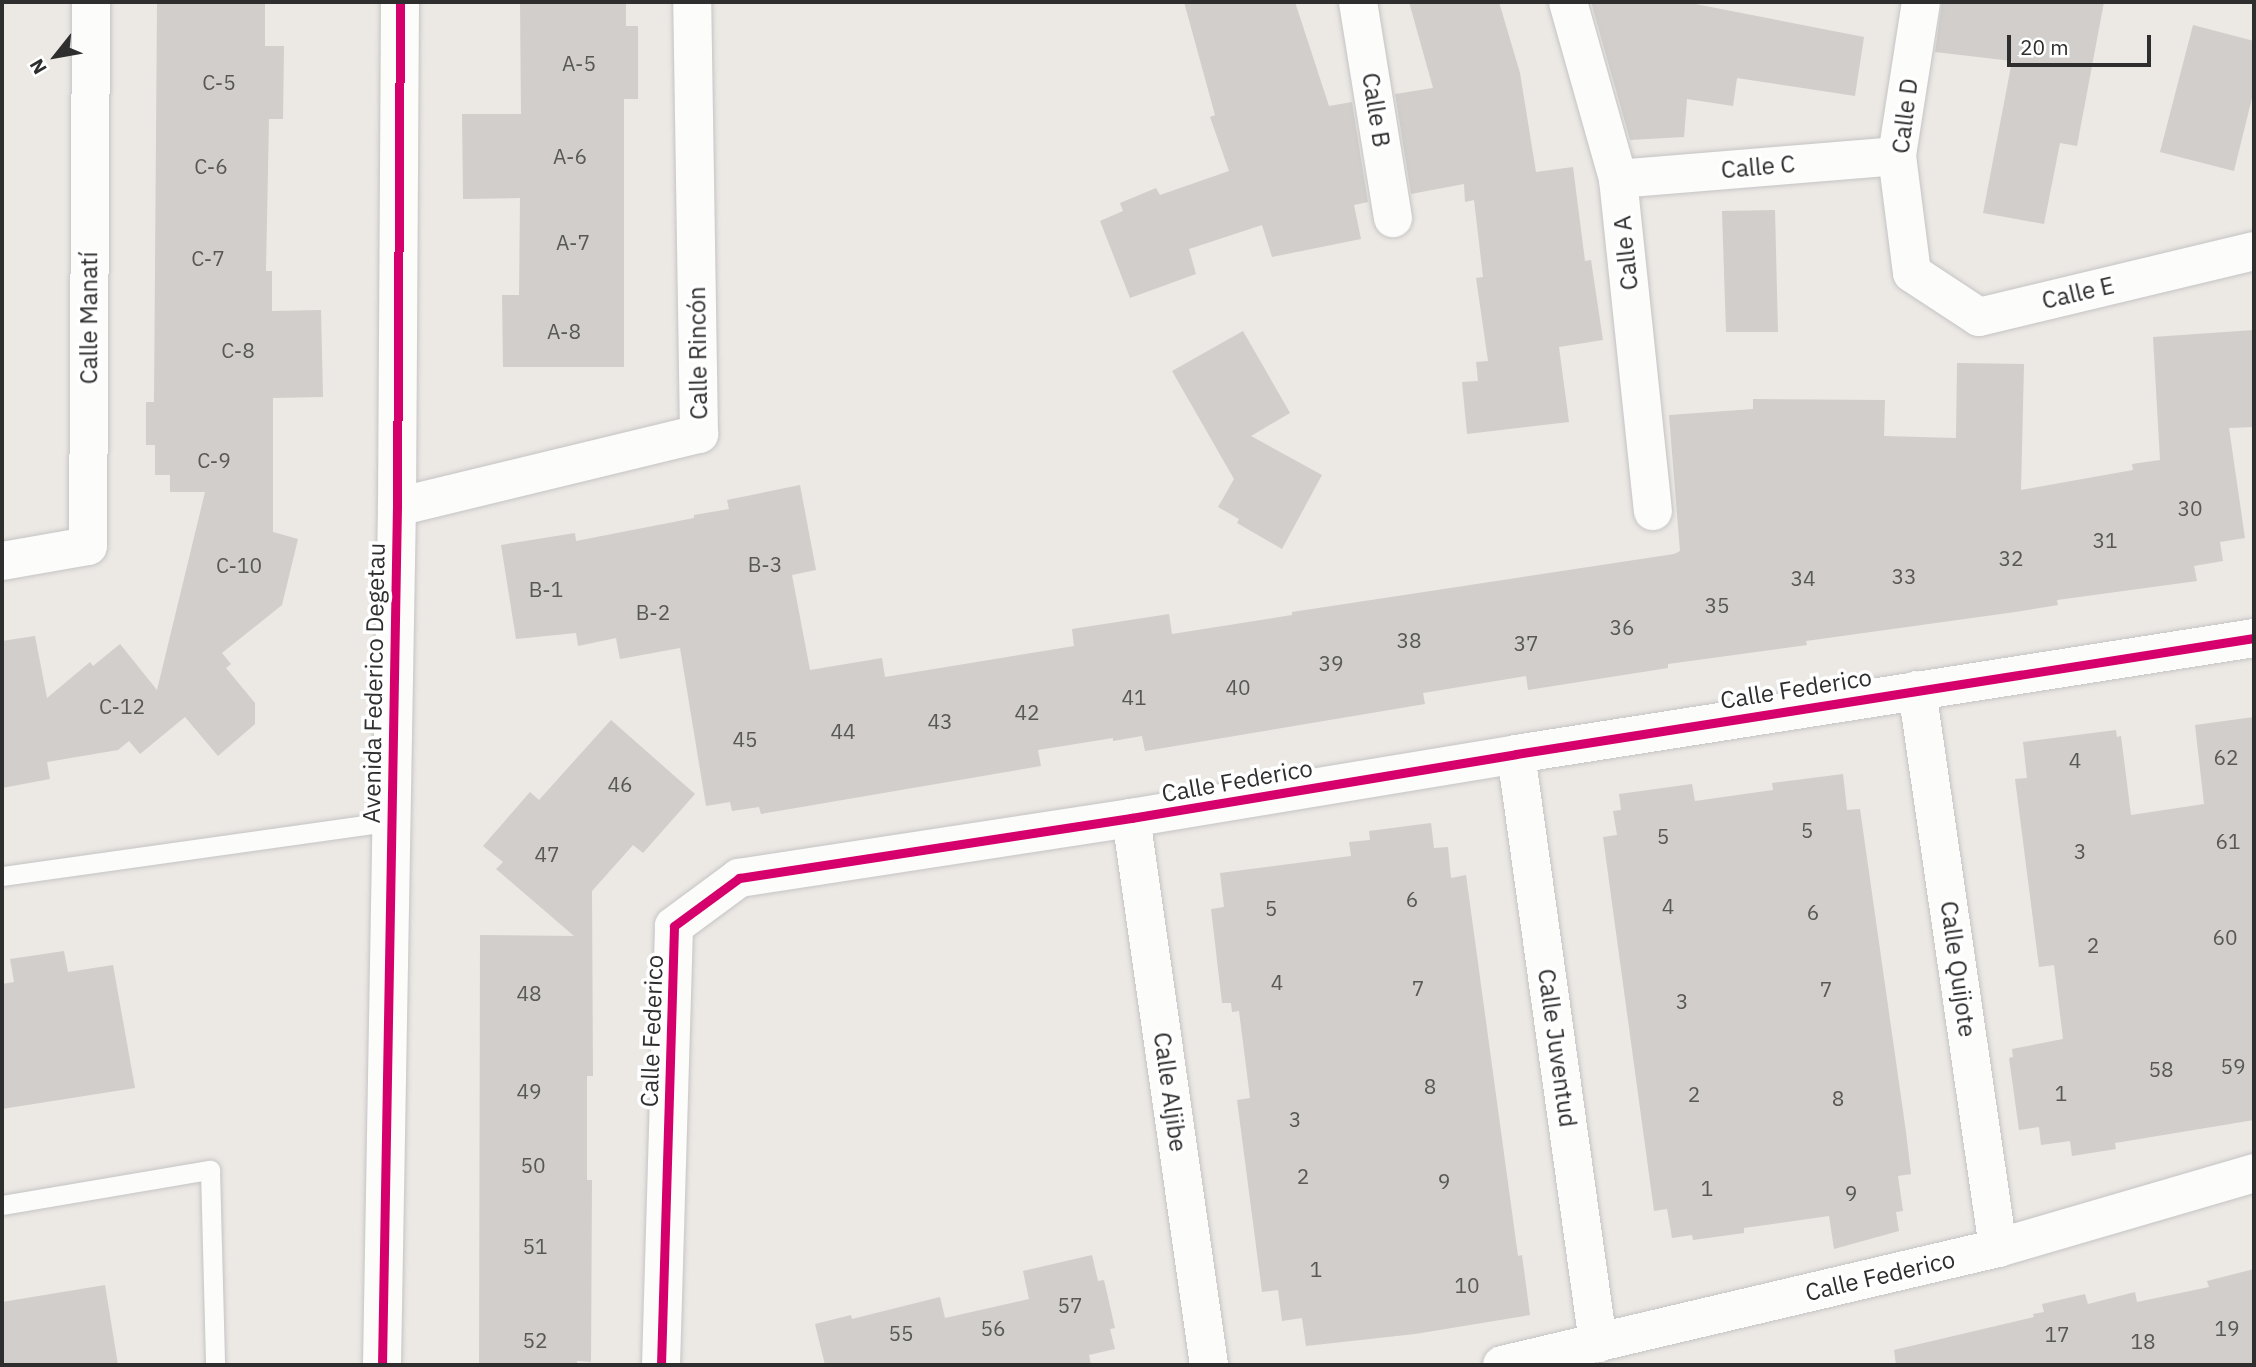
<!DOCTYPE html>
<html>
<head>
<meta charset="utf-8">
<style>
	body { margin:0 }
	#map { position:relative; width:2256px; height:1367px; overflow:hidden; background:#ece8e4; font-family:"IBM Plex Sans",sans-serif }
	div>[style] { position:absolute }
	[style*='--x'] { left:calc(var(--x)*1px); top:calc(var(--y)*1px); width:calc(var(--w)*1px); rotate:calc(var(--a)*1deg) }
	.building>* { inset:0; background:#d1cecb }
	.roads { filter:drop-shadow(0 0 2px #c5c4c5) drop-shadow(0 0 2px #c5c4c5) }
	.service>* { height:19px; margin:-9.5px; padding:0 9.5px; transform-origin:9.5px; border-radius:9.5px; background:#fcfcfb }
	.minor>* { height:38px; margin:-19px; padding:0 19px; transform-origin:19px; border-radius:19px; background:#fcfcfb }
	.tertiary>* { height:38px; margin:-19px; padding:0 19px; transform-origin:19px; border-radius:19px; background:#fcfcfb }
	.cycleway>* { height:9px; margin:-4.5px; padding:0 4.5px; transform-origin:4.5px; border-radius:4.5px; background:#d6006c }
	span { translate:-50% -50%; white-space:nowrap; text-align:center; line-height:1.15; -webkit-text-stroke:7px #fff; paint-order:stroke }
	.number-label { font-size:21px; color:#585857 }
	.number-label span { -webkit-text-stroke-width:0 }
	.street-label { font-size:24px; color:#2e2e2e }
	.frame { position:absolute; inset:0; border:4px solid #2e2e2e; pointer-events:none }
	.north { position:absolute; left:21px; top:21px; width:70px; height:70px; -webkit-text-stroke:5px #fff; paint-order:stroke; rotate:239deg; font-size:19px; font-weight:700; line-height:28px; text-align:center; color:#2e2e2e }
	.north::after { content:''; display:block; margin:auto; width:24px; height:32px; background:#2e2e2e; clip-path:polygon(50% 0,100% 100%,50% 72%,0 100%) }
	.scale { position:absolute; left:2007px; top:35px; width:144px; height:32px; box-sizing:border-box; border:4px solid #2e2e2e; border-top:0; padding-left:9px; font-size:21px; line-height:24px; white-space:nowrap; color:#2e2e2e; -webkit-text-stroke:5px #fff; paint-order:stroke }
</style>
</head>
<body>
<div id="map">
	<div class="building">
		<i style="clip-path:polygon(157px 2px,265px 2px,265px 46px,284px 46px,283px 119px,269px 119px,266px 271px,272px 271px,272px 311px,321px 310px,323px 397px,273px 398px,273px 532px,298px 539px,282px 605px,222px 653px,231px 664px,226px 668px,255px 703px,255px 724px,218px 756px,185px 717px,140px 754px,129px 741px,118px 750px,47px 762px,50px 779px,2px 788px,2px 641px,35px 636px,47px 698px,90px 662px,93px 666px,120px 644px,157px 690px,205px 492px,170px 492px,170px 475px,155px 475px,155px 445px,146px 445px,146px 402px,154px 402px)"></i>
		<i style="clip-path:polygon(520px 2px,626px 2px,626px 26px,638px 26px,638px 99px,624px 99px,624px 367px,503px 367px,502px 295px,519px 295px,520px 198px,463px 199px,462px 114px,521px 114px)"></i>
		<i style="clip-path:polygon(1184px 2px,1295px 2px,1329px 106px,1352px 102px,1368px 202px,1354px 205px,1361px 239px,1272px 257px,1262px 225px,1189px 249px,1196px 274px,1130px 298px,1100px 221px,1123px 211px,1120px 203px,1156px 188px,1160px 195px,1229px 171px,1210px 117px,1215px 115px)"></i>
		<i style="clip-path:polygon(1409px 2px,1499px 2px,1520px 73px,1536px 172px,1573px 167px,1585px 261px,1591px 260px,1603px 340px,1559px 347px,1569px 422px,1467px 434px,1462px 382px,1478px 381px,1476px 362px,1488px 361px,1476px 278px,1483px 277px,1474px 200px,1465px 202px,1464px 184px,1411px 194px,1395px 94px,1433px 88px)"></i>
		<i style="clip-path:polygon(1591px 2px,1685px 2px,1864px 37px,1855px 96px,1737px 78px,1733px 106px,1687px 99px,1684px 137px,1630px 140px)"></i>
		<i style="clip-path:polygon(1942px 2px,2104px 2px,2077px 146px,2060px 143px,2044px 224px,1983px 213px,2012px 61px,1935px 52px)"></i>
		<i style="clip-path:polygon(2193px 25px,2254px 41px,2254px 90px,2234px 171px,2160px 152px)"></i>
		<i style="clip-path:polygon(1775px 210px,1778px 332px,1726px 332px,1722px 211px)"></i>
		<i style="clip-path:polygon(2254px 330px,2254px 427px,2229px 428px,2245px 538px,2220px 542px,2223px 561px,2194px 566px,2197px 581px,2057px 600px,2058px 605px,2015px 612px,1806px 641px,1807px 645px,1668px 664px,1668px 668px,1528px 690px,1526px 676px,1423px 693px,1425px 704px,1145px 751px,1142px 736px,1113px 741px,1113px 738px,1038px 750px,1041px 766px,761px 814px,759px 807px,732px 811px,730px 802px,706px 806px,680px 648px,620px 659px,616px 638px,578px 646px,576px 633px,516px 639px,501px 545px,575px 533px,576px 541px,694px 518px,694px 515px,729px 509px,727px 500px,800px 485px,816px 570px,792px 575px,810px 670px,882px 658px,885px 677px,1074px 646px,1072px 629px,1169px 614px,1172px 634px,1292px 615px,1292px 612px,1674px 554px,1680px 551px,1669px 415px,1753px 409px,1753px 399px,1885px 400px,1884px 436px,1956px 438px,1957px 363px,2024px 364px,2021px 490px,2133px 470px,2132px 464px,2160px 460px,2153px 337px)"></i>
		<i style="clip-path:polygon(1243px 331px,1290px 413px,1251px 436px,1322px 475px,1282px 549px,1237px 523px,1239px 519px,1218px 507px,1234px 479px,1172px 371px)"></i>
		<i style="clip-path:polygon(2254px 717px,2254px 1120px,2115px 1143px,2116px 1149px,2072px 1156px,2070px 1141px,2041px 1145px,2039px 1127px,2019px 1130px,2009px 1058px,2013px 1057px,2012px 1049px,2063px 1039px,2054px 965px,2039px 967px,2015px 779px,2027px 778px,2023px 742px,2116px 730px,2117px 737px,2121px 736px,2131px 815px,2204px 804px,2195px 725px)"></i>
		<i style="clip-path:polygon(611px 720px,695px 794px,643px 853px,633px 845px,592px 891px,593px 1076px,587px 1076px,587px 1180px,592px 1180px,591px 1362px,577px 1361px,577px 1365px,479px 1365px,480px 935px,574px 936px,496px 869px,503px 862px,483px 846px,530px 792px,539px 800px)"></i>
		<i style="clip-path:polygon(1843px 774px,1847px 810px,1860px 809px,1906px 1132px,1911px 1174px,1898px 1176px,1903px 1211px,1896px 1212px,1899px 1231px,1834px 1249px,1829px 1216px,1744px 1228px,1744px 1233px,1693px 1240px,1692px 1235px,1672px 1238px,1667px 1209px,1654px 1211px,1603px 837px,1617px 835px,1613px 811px,1621px 810px,1619px 794px,1692px 784px,1695px 801px,1773px 790px,1772px 783px)"></i>
		<i style="clip-path:polygon(1431px 823px,1434px 848px,1448px 847px,1451px 878px,1466px 875px,1518px 1256px,1522px 1255px,1530px 1315px,1415px 1334px,1306px 1346px,1302px 1318px,1282px 1321px,1278px 1290px,1262px 1292px,1237px 1100px,1250px 1098px,1239px 1011px,1232px 1012px,1231px 1003px,1222px 1003px,1211px 909px,1224px 907px,1220px 873px,1351px 856px,1349px 842px,1370px 840px,1369px 831px)"></i>
		<i style="clip-path:polygon(64px 951px,68px 972px,113px 965px,135px 1088px,2px 1109px,2px 984px,14px 982px,10px 959px)"></i>
		<i style="clip-path:polygon(1092px 1255px,1098px 1281px,1104px 1280px,1115px 1328px,1110px 1329px,1115px 1349px,1089px 1355px,1091px 1365px,825px 1365px,815px 1324px,851px 1315px,852px 1319px,940px 1297px,945px 1318px,1029px 1299px,1023px 1271px)"></i>
		<i style="clip-path:polygon(2254px 1269px,2254px 1365px,1896px 1365px,1894px 1350px,2034px 1317px,2033px 1314px,2044px 1312px,2042px 1304px,2085px 1294px,2088px 1304px,2135px 1292px,2137px 1302px,2209px 1287px,2207px 1281px)"></i>
		<i style="clip-path:polygon(105px 1285px,118px 1365px,2px 1365px,2px 1302px)"></i>
	</div>
	<div class="roads">
		<div class="service">
			<i style="--x:2;--y:876;--w:393;--a:-8"></i>
			<i style="--x:2;--y:1205;--w:211;--a:-9.6"></i>
			<i style="--x:210;--y:1170;--w:195;--a:88.5"></i>
		</div>
		<div class="minor">
			<i style="--x:1358;--y:2;--w:219;--a:80.8"></i>
			<i style="--x:1568;--y:2;--w:184;--a:74.2"></i>
			<i style="--x:1618;--y:179;--w:334;--a:84"></i>
			<i style="--x:1921;--y:2;--w:156;--a:98.9"></i>
			<i style="--x:1897;--y:156;--w:118;--a:82.7"></i>
			<i style="--x:1912;--y:273;--w:80;--a:33.3"></i>
			<i style="--x:1979;--y:317;--w:283;--a:-13.5"></i>
			<i style="--x:1618;--y:179;--w:280;--a:-4.7"></i>
			<i style="--x:397;--y:507;--w:311;--a:-13.6"></i>
			<i style="--x:699;--y:434;--w:432;--a:-90.9"></i>
			<i style="--x:2;--y:561;--w:87;--a:-9.9"></i>
			<i style="--x:88;--y:546;--w:544;--a:-89.68"></i>
			<i style="--x:1917;--y:690;--w:564;--a:81.74"></i>
			<i style="--x:1516;--y:754;--w:595;--a:82.07"></i>
			<i style="--x:1131;--y:818;--w:553;--a:81.88"></i>
			<i style="--x:661;--y:1365;--w:439;--a:-88.3"></i>
			<i style="--x:674;--y:926;--w:81;--a:-36.4"></i>
			<i style="--x:739;--y:878;--w:397;--a:-8.7"></i>
			<i style="--x:1131;--y:818;--w:390;--a:-9.4"></i>
			<i style="--x:1516;--y:754;--w:747;--a:-8.93"></i>
			<i style="--x:1502;--y:1365;--w:510;--a:-13.27"></i>
			<i style="--x:1998;--y:1248;--w:267;--a:-16.3"></i>
		</div>
		<div class="tertiary">
			<i style="--x:382;--y:1365;--w:858;--a:-89"></i>
			<i style="--x:397;--y:507;--w:505;--a:-89.66"></i>
		</div>
	</div>
	<div class="cycleway">
		<i style="--x:382;--y:1365;--w:858;--a:-89"></i>
		<i style="--x:397;--y:507;--w:505;--a:-89.66"></i>
		<i style="--x:661;--y:1365;--w:439;--a:-88.3"></i>
		<i style="--x:674;--y:926;--w:81;--a:-36.4"></i>
		<i style="--x:739;--y:878;--w:397;--a:-8.7"></i>
		<i style="--x:1131;--y:818;--w:390;--a:-9.4"></i>
		<i style="--x:1516;--y:754;--w:747;--a:-8.93"></i>
	</div>
	<div class="number-label">
		<span style="left:579px;top:63px">A-5</span>
		<span style="left:219px;top:82px">C-5</span>
		<span style="left:570px;top:156px">A-6</span>
		<span style="left:211px;top:166px">C-6</span>
		<span style="left:573px;top:242px">A-7</span>
		<span style="left:208px;top:258px">C-7</span>
		<span style="left:564px;top:331px">A-8</span>
		<span style="left:238px;top:350px">C-8</span>
		<span style="left:214px;top:460px">C-9</span>
		<span style="left:2190px;top:508px">30</span>
		<span style="left:2105px;top:540px">31</span>
		<span style="left:2011px;top:558px">32</span>
		<span style="left:765px;top:564px">B-3</span>
		<span style="left:239px;top:565px">C-10</span>
		<span style="left:1904px;top:576px">33</span>
		<span style="left:1803px;top:578px">34</span>
		<span style="left:546px;top:589px">B-1</span>
		<span style="left:1717px;top:605px">35</span>
		<span style="left:653px;top:612px">B-2</span>
		<span style="left:1622px;top:627px">36</span>
		<span style="left:1409px;top:640px">38</span>
		<span style="left:1526px;top:643px">37</span>
		<span style="left:1331px;top:663px">39</span>
		<span style="left:1238px;top:687px">40</span>
		<span style="left:1134px;top:697px">41</span>
		<span style="left:122px;top:706px">C-12</span>
		<span style="left:1027px;top:712px">42</span>
		<span style="left:940px;top:721px">43</span>
		<span style="left:843px;top:731px">44</span>
		<span style="left:745px;top:739px">45</span>
		<span style="left:2226px;top:757px">62</span>
		<span style="left:2075px;top:760px">4</span>
		<span style="left:620px;top:784px">46</span>
		<span style="left:1807px;top:830px">5</span>
		<span style="left:1663px;top:836px">5</span>
		<span style="left:2228px;top:841px">61</span>
		<span style="left:2080px;top:851px">3</span>
		<span style="left:547px;top:854px">47</span>
		<span style="left:1412px;top:899px">6</span>
		<span style="left:1668px;top:906px">4</span>
		<span style="left:1271px;top:908px">5</span>
		<span style="left:1813px;top:912px">6</span>
		<span style="left:2225px;top:937px">60</span>
		<span style="left:2093px;top:945px">2</span>
		<span style="left:1277px;top:982px">4</span>
		<span style="left:1418px;top:988px">7</span>
		<span style="left:1826px;top:989px">7</span>
		<span style="left:529px;top:993px">48</span>
		<span style="left:1682px;top:1001px">3</span>
		<span style="left:2233px;top:1066px">59</span>
		<span style="left:2161px;top:1069px">58</span>
		<span style="left:1430px;top:1086px">8</span>
		<span style="left:529px;top:1091px">49</span>
		<span style="left:2061px;top:1093px">1</span>
		<span style="left:1694px;top:1094px">2</span>
		<span style="left:1838px;top:1098px">8</span>
		<span style="left:1295px;top:1119px">3</span>
		<span style="left:533px;top:1165px">50</span>
		<span style="left:1303px;top:1176px">2</span>
		<span style="left:1444px;top:1181px">9</span>
		<span style="left:1707px;top:1188px">1</span>
		<span style="left:1851px;top:1193px">9</span>
		<span style="left:535px;top:1246px">51</span>
		<span style="left:1316px;top:1269px">1</span>
		<span style="left:1467px;top:1285px">10</span>
		<span style="left:1070px;top:1305px">57</span>
		<span style="left:993px;top:1328px">56</span>
		<span style="left:2227px;top:1328px">19</span>
		<span style="left:901px;top:1333px">55</span>
		<span style="left:2057px;top:1334px">17</span>
		<span style="left:535px;top:1340px">52</span>
		<span style="left:2143px;top:1341px">18</span>
	</div>
	<div class="street-label">
		<span style="left:1376px;top:110px;rotate:81deg">Calle B</span>
		<span style="left:1905px;top:116px;rotate:-83deg">Calle D</span>
		<span style="left:1758px;top:167px;rotate:-5deg">Calle C</span>
		<span style="left:1626px;top:253px;rotate:-96deg">Calle A</span>
		<span style="left:2078px;top:293px;rotate:-13deg">Calle E</span>
		<span style="left:89px;top:318px;rotate:-90deg">Calle Manatí</span>
		<span style="left:698px;top:353px;rotate:-91deg">Calle Rincón</span>
		<span style="left:374px;top:683px;rotate:-89deg">Avenida Federico Degetau</span>
		<span style="left:1796px;top:689px;rotate:-9deg">Calle Federico</span>
		<span style="left:1237px;top:781px;rotate:-10deg">Calle Federico</span>
		<span style="left:1958px;top:969px;rotate:82deg">Calle Quijote</span>
		<span style="left:652px;top:1031px;rotate:-88deg">Calle Federico</span>
		<span style="left:1557px;top:1048px;rotate:82deg">Calle Juventud</span>
		<span style="left:1170px;top:1092px;rotate:82deg">Calle Aljibe</span>
		<span style="left:1880px;top:1276px;rotate:-13deg">Calle Federico</span>
	</div>
	<div class="frame"></div>
	<div class="north">N</div>
	<div class="scale">20 m</div>
</div>
</body>
</html>
